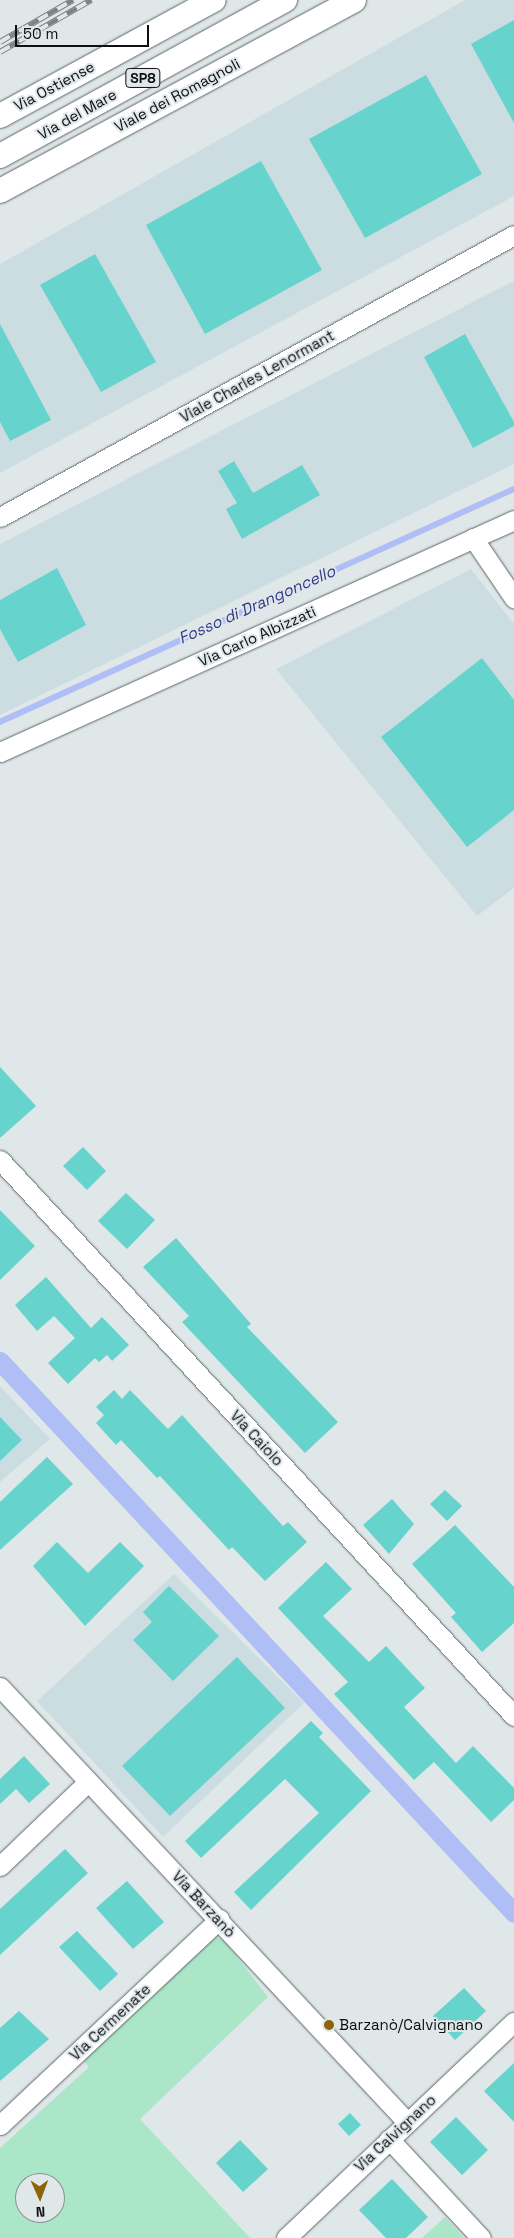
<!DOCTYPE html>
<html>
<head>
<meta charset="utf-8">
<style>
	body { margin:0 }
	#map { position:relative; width:514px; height:2238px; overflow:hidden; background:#dfe7e9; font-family:"Space Grotesk",sans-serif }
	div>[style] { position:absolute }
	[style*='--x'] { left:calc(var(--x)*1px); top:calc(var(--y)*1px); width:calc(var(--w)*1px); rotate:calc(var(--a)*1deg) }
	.built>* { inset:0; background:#ccdde2 }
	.green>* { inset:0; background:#abe6c9 }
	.stream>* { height:5.5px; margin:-2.75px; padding:0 2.75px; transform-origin:2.75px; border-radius:2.75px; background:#b0bef6 }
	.canal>* { height:19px; margin:-9.5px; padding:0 9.5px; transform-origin:9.5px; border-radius:9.5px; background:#b0bef6 }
	.building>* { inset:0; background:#66d3cd }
	.roads { filter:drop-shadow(0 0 1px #5e6567) drop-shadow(0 0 1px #5e6567) }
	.minor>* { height:19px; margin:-9.5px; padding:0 9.5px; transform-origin:9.5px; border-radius:9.5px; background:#fff }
	.major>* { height:24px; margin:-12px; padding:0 12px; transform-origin:12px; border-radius:12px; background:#fff }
	.rail>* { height:5.5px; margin-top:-2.75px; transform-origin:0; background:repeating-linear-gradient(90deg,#dfe7e9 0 11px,#7d8284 0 22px); box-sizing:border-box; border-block:1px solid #7d8284 }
	.dots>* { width:14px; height:14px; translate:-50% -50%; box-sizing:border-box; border:2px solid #dfe7e9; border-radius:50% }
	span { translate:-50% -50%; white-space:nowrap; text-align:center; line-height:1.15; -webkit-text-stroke:4px #dfe7e9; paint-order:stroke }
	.shield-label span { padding:1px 4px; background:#dfe7e9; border:1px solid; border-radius:4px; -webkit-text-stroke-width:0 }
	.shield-label { font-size:14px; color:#0d0f10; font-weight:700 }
	.street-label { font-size:15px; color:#0d0f10 }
	.poi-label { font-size:15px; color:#0d0f10 }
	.left { translate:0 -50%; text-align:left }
	.water-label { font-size:16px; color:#2f3887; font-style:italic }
	.north { position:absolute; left:15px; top:2173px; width:50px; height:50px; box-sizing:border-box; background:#dfe7e9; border:1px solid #8b9192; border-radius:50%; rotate:178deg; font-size:14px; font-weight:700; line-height:20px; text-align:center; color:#0d0f10 }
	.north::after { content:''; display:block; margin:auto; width:18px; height:22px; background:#8d6508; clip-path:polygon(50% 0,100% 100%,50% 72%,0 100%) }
	.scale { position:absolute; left:15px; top:25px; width:134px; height:22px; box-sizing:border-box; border:2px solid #0d0f10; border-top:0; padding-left:6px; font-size:15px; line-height:18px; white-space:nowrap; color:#0d0f10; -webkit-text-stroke:4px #dfe7e9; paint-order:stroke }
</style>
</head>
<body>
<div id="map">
	<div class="built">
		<i style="clip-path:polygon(465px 0,514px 0,514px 196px,0 473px,0 264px)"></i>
		<i style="clip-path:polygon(514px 281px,514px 464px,0 715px,0 544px)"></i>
		<i style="clip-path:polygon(471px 569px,514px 624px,514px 888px,477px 916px,276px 669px)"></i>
		<i style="clip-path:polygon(0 1386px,50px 1439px,0 1482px)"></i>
		<i style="clip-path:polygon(174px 1574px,304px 1703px,163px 1837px,37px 1701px)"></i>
	</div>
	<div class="green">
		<i style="clip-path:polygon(evenodd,211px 1936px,224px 1940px,268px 1997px,140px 2119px,250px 2238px,0 2238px,0 2148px,89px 2067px,81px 2059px,211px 1936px,25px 2183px,55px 2183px,55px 2213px,25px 2213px,25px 2183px)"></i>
		<i style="clip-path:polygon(445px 2217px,464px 2238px,422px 2238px)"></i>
	</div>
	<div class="stream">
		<i style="--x:0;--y:722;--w:564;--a:-24.39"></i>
	</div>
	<div class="canal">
		<i style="--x:0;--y:1361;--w:754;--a:47.04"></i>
	</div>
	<div class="building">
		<i style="clip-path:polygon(514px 20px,514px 123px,471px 44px)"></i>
		<i style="clip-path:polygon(426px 75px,482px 174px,365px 238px,309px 139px)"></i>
		<i style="clip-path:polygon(261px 161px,322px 270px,205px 334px,146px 225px)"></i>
		<i style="clip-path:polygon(95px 254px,156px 362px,101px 392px,40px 285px)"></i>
		<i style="clip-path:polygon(0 324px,51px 420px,10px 441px,0 422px)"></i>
		<i style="clip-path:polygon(465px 334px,514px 422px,514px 426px,473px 448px,424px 357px)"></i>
		<i style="clip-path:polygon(234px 461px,253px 493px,302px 465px,320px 495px,242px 539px,226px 509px,237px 503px,218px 471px)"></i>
		<i style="clip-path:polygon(57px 568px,86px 625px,18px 662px,0 629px,0 600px)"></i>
		<i style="clip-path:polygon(482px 658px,514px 700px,514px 810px,467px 847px,381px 737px)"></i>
		<i style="clip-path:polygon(0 1067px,36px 1106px,0 1138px)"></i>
		<i style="clip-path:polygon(83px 1147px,106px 1171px,87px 1190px,63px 1166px)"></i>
		<i style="clip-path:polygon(126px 1193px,155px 1220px,127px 1249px,98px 1221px)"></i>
		<i style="clip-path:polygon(0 1210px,35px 1246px,0 1280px)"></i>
		<i style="clip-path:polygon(176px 1238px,251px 1324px,247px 1327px,338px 1422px,305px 1453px,182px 1322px,189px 1316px,143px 1267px)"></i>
		<i style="clip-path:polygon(46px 1277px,91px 1328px,102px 1317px,129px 1345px,112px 1361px,107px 1355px,99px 1362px,95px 1358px,68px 1384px,48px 1363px,75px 1338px,54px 1316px,37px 1331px,15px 1305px)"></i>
		<i style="clip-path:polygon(114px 1390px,122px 1399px,130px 1390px,168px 1429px,182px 1415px,283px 1526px,288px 1522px,307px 1542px,265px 1581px,232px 1547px,229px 1550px,160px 1476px,157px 1478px,121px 1440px,116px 1445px,96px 1423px,104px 1415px,96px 1407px)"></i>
		<i style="clip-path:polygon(0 1417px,22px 1440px,0 1461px)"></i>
		<i style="clip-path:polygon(47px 1457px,73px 1484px,0 1550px,0 1502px)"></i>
		<i style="clip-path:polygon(445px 1490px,462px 1506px,447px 1521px,430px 1504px)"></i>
		<i style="clip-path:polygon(392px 1499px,414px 1524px,389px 1554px,363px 1525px)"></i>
		<i style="clip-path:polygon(455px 1525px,514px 1587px,514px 1623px,482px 1652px,451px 1617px,456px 1613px,412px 1564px)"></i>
		<i style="clip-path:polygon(57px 1542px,88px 1573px,120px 1542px,144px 1566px,85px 1626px,33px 1566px)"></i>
		<i style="clip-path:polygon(326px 1562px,352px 1589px,323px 1616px,369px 1662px,386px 1646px,425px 1688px,404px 1707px,456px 1763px,473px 1746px,514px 1788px,514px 1800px,491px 1822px,434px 1762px,414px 1780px,334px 1694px,348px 1682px,278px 1608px)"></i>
		<i style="clip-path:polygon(169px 1586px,219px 1636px,173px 1681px,133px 1640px,152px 1622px,143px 1612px)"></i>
		<i style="clip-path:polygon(237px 1657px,285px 1708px,170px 1816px,122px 1766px)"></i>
		<i style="clip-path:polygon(311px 1721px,323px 1733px,319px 1737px,371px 1791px,251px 1910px,234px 1892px,319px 1813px,285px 1779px,201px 1858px,185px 1841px)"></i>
		<i style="clip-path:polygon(24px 1756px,50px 1784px,29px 1803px,16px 1789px,0 1804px,0 1779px)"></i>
		<i style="clip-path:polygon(65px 1849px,88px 1873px,0 1955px,0 1909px)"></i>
		<i style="clip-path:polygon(127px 1881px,164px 1922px,133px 1949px,96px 1908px)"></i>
		<i style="clip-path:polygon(77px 1931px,118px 1974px,100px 1991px,59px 1947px)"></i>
		<i style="clip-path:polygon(464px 1988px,486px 2011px,455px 2040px,433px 2016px)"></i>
		<i style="clip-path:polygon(19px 2011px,49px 2039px,0 2081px,0 2028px)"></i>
		<i style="clip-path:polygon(514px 2063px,514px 2122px,484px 2091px)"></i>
		<i style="clip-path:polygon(350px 2113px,361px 2125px,349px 2136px,338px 2124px)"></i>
		<i style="clip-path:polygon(456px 2117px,488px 2150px,462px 2175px,430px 2142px)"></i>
		<i style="clip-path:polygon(240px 2140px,268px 2169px,243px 2192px,216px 2163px)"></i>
		<i style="clip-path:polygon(392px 2179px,428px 2217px,406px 2238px,386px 2238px,359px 2210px)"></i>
	</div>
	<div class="roads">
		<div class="minor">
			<i style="--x:0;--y:517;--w:586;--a:-28.75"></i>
			<i style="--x:473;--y:538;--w:73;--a:55.7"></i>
			<i style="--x:0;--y:752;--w:564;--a:-24.29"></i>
			<i style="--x:0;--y:1160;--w:757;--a:47.25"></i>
			<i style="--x:0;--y:1687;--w:596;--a:46.9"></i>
			<i style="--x:0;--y:1866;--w:122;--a:-43.7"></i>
			<i style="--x:0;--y:2125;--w:301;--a:-43.2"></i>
			<i style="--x:389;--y:2139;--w:135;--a:47.1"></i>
			<i style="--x:286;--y:2238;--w:314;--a:-43.5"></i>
		</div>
		<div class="major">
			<i style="--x:0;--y:116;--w:243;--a:-28.5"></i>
			<i style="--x:0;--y:156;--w:325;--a:-28.7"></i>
			<i style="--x:0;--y:191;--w:402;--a:-28.3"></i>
		</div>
	</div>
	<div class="rail">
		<i style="--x:0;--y:42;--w:84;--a:-29.9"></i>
		<i style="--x:0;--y:52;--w:105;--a:-29.7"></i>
	</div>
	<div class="dots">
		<i style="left:329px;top:2025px;background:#8d6508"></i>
	</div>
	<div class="shield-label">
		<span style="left:143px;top:78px">SP8</span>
	</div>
	<div class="street-label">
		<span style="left:54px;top:86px;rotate:-28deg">Via Ostiense</span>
		<span style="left:177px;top:95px;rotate:-28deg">Viale dei Romagnoli</span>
		<span style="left:77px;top:114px;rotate:-29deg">Via del Mare</span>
		<span style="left:257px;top:376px;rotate:-29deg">Viale Charles Lenormant</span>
		<span style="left:257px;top:636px;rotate:-24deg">Via Carlo Albizzati</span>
		<span style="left:257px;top:1438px;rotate:47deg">Via Caiolo</span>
		<span style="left:204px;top:1904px;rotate:47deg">Via Barzanò</span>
		<span style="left:110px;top:2022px;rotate:-43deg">Via Cermenate</span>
		<span style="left:395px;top:2133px;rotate:-43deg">Via Calvignano</span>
	</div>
	<div class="poi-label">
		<span class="left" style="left:339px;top:2025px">Barzanò/Calvignano</span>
	</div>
	<div class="water-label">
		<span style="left:257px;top:605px;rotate:-24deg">Fosso di Drangoncello</span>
	</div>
	<div class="north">N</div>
	<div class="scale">50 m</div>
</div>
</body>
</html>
